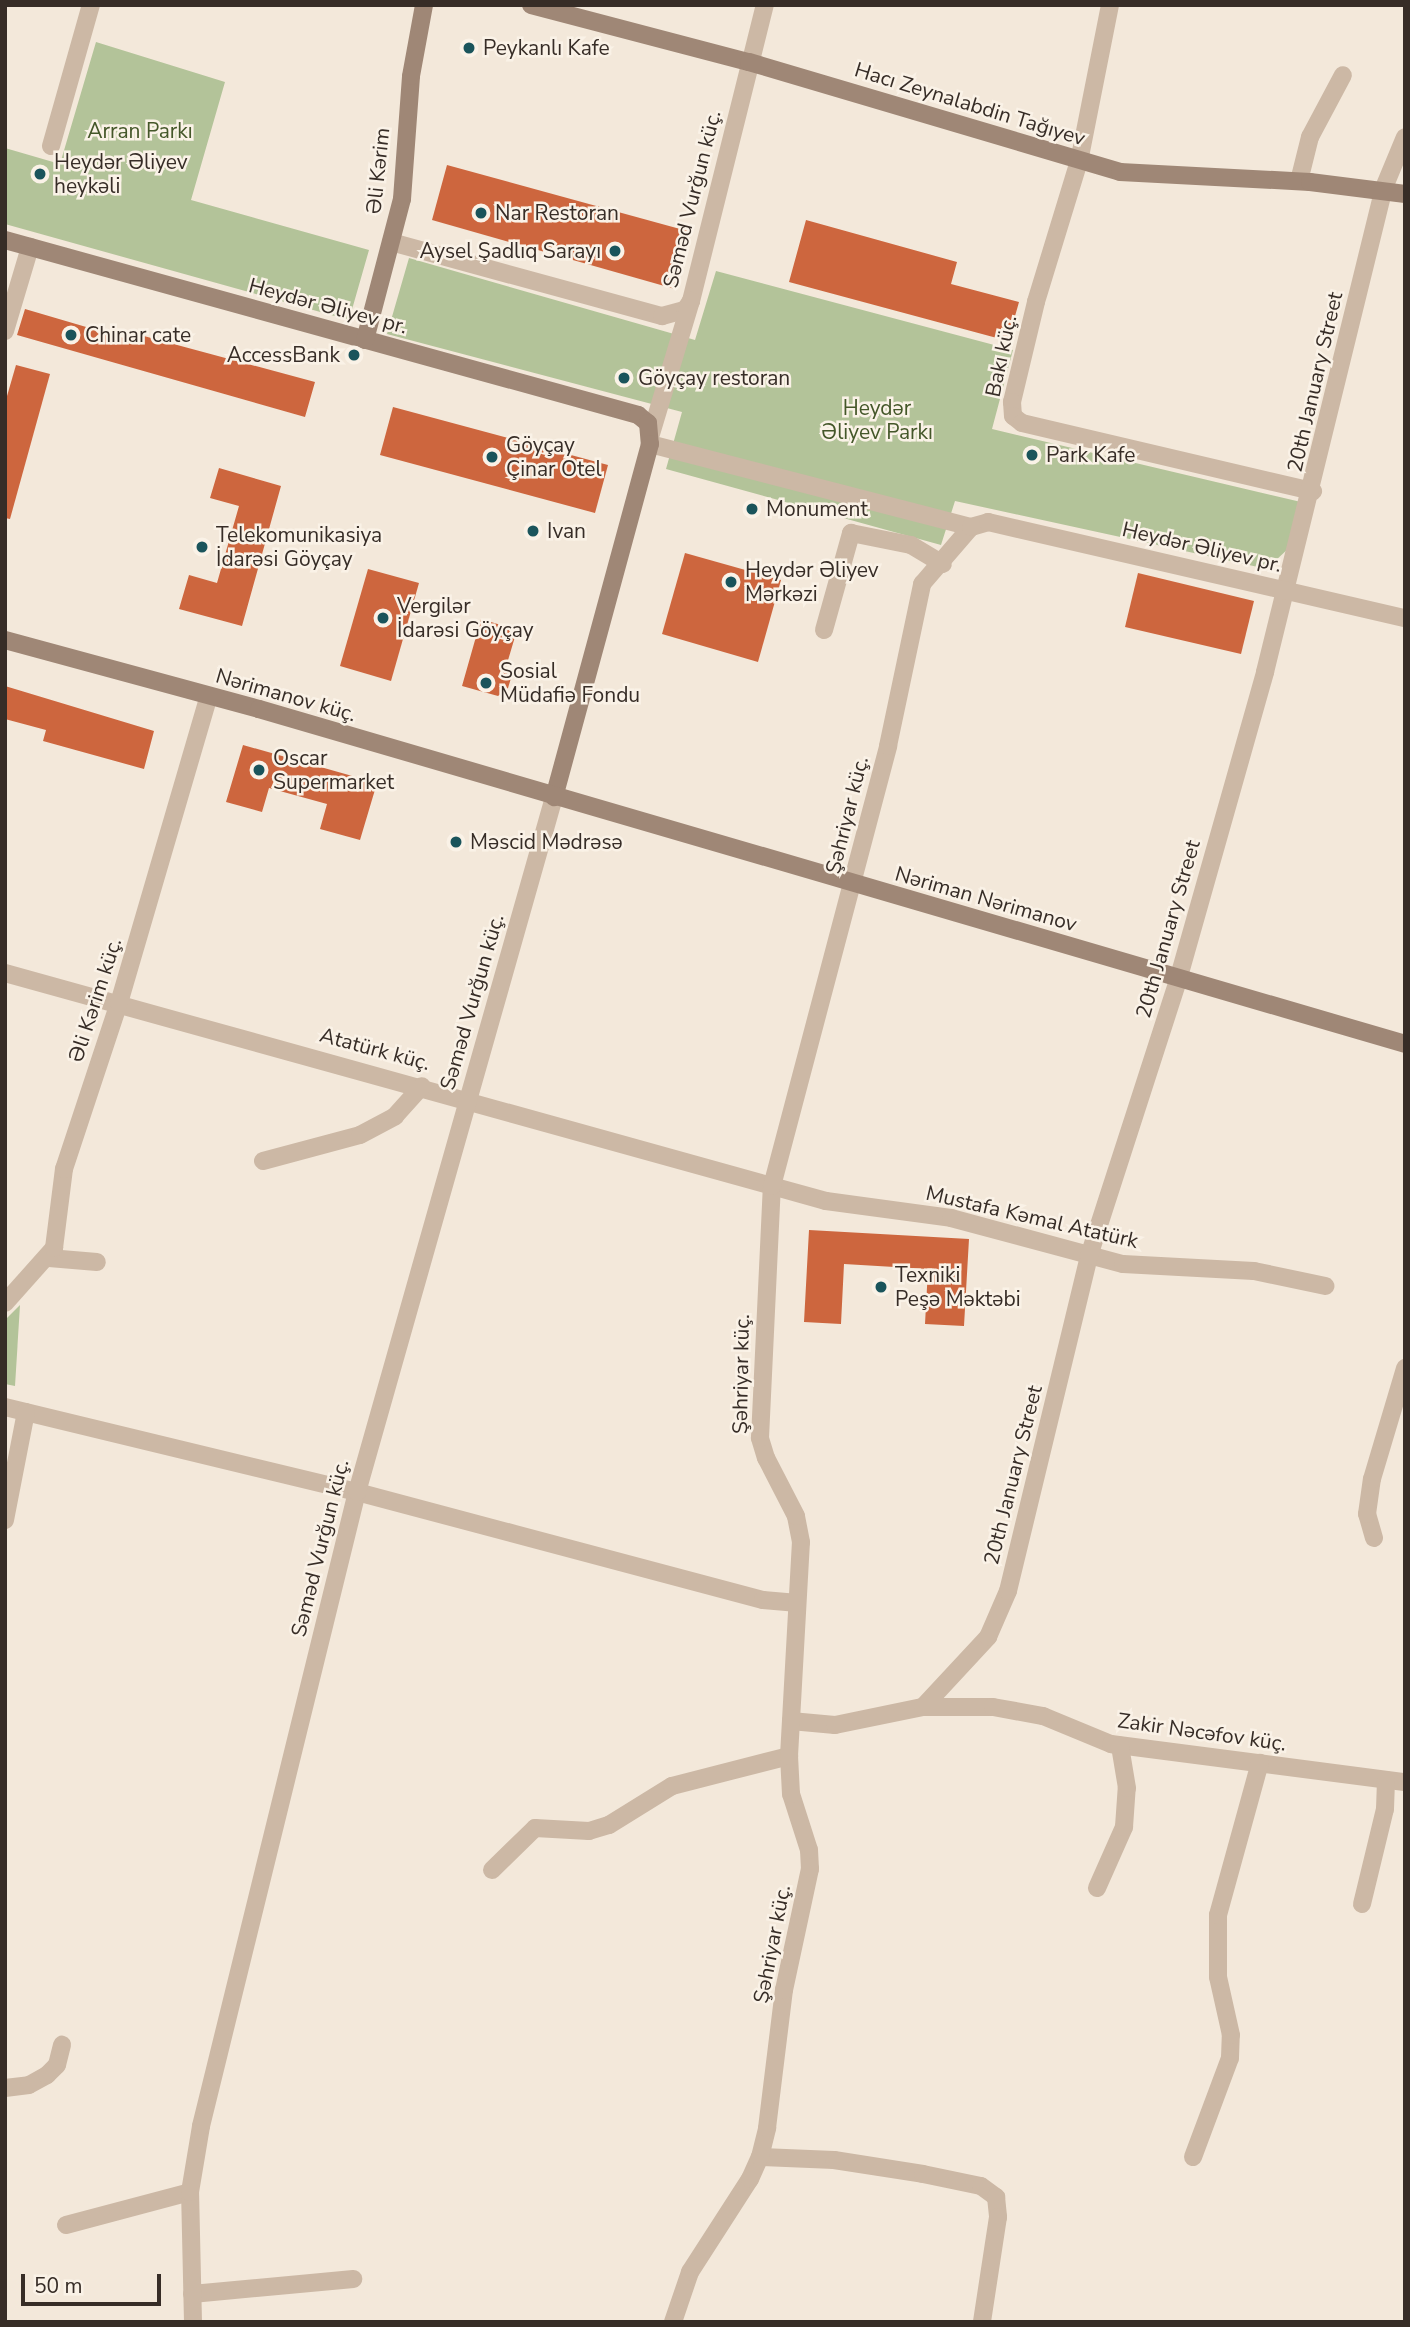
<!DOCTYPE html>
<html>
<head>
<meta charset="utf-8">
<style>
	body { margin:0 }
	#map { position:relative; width:1410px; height:2327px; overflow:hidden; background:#f3e8da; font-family:"Nunito Sans",sans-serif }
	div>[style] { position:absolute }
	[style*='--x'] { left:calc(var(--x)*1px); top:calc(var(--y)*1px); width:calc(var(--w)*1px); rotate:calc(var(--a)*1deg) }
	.green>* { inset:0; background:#b3c399 }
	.building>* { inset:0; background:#cd663e }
	.street>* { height:18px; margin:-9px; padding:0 9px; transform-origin:9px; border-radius:9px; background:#ccb8a5 }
	.secondary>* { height:18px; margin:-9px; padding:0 9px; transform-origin:9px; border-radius:9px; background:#9f8776 }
	.dots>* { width:19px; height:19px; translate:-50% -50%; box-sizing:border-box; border:4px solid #faf2e7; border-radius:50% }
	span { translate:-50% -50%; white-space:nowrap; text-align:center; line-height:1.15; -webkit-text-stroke:5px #faf2e7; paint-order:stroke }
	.poi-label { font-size:21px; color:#372d27 }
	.left { translate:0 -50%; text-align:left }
	.right { translate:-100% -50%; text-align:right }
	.street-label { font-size:21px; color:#372d27 }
	.park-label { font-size:21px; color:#445729 }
	.frame { position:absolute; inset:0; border:7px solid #372d27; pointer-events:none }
	.scale { position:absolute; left:21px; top:2274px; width:140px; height:32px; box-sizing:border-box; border:4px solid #372d27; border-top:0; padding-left:9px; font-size:21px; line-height:24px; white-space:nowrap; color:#372d27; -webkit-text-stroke:5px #faf2e7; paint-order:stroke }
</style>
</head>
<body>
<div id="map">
	<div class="green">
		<i style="clip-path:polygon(96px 42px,225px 82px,191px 200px,369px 250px,349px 320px,5px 224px,5px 148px,60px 164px)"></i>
		<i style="clip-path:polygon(409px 258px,695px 340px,716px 271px,1013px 350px,992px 429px,1301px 502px,1290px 547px,1274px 562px,1258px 567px,955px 501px,941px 545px,666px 469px,682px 412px,387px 334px)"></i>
		<i style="clip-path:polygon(20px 1305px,15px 1386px,5px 1384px,5px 1320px)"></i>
	</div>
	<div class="building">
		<i style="clip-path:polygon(447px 165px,691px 232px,675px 289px,432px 220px)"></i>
		<i style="clip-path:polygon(806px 220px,957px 262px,951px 284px,1019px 302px,1008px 341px,789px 282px)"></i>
		<i style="clip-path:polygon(25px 309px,127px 339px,129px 332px,315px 382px,305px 417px,17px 335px)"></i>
		<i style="clip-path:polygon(16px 365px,50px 374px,10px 519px,5px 518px,5px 403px)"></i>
		<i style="clip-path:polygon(393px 407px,608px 465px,595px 513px,380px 455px)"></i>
		<i style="clip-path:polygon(219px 468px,281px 486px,242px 626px,179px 609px,189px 575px,217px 583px,239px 506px,210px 498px)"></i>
		<i style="clip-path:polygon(685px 553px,781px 580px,758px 662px,662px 634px)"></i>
		<i style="clip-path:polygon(368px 569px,419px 583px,391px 681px,340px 666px)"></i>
		<i style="clip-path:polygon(1138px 573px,1254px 601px,1241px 654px,1125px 627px)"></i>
		<i style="clip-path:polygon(481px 619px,517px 630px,506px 667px,512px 675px,508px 688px,498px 696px,462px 686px)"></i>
		<i style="clip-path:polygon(5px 686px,154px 731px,144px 769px,43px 741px,46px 730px,5px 719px)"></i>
		<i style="clip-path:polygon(243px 745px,377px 783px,360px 840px,320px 829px,327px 804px,269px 788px,262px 812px,226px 802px)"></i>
		<i style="clip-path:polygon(809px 1230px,969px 1239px,964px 1326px,925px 1324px,928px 1269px,844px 1264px,841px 1324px,804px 1322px)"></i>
	</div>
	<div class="street">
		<i style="--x:1110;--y:5;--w:159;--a:101.2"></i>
		<i style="--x:1079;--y:161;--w:147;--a:107"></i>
		<i style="--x:1036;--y:302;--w:103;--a:103.5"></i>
		<i style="--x:1012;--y:402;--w:14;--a:86"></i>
		<i style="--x:1013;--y:416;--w:11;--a:38"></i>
		<i style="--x:1022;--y:423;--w:299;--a:13.2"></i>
		<i style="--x:51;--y:146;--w:147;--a:-74.2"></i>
		<i style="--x:1299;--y:181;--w:45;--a:-76"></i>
		<i style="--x:1310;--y:137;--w:70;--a:-62"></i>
		<i style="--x:391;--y:242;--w:281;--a:15.3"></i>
		<i style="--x:662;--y:316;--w:24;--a:-15"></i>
		<i style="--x:685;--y:310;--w:11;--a:-56"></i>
		<i style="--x:691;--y:301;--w:305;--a:-76"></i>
		<i style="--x:5;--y:331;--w:88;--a:-73.4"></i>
		<i style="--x:651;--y:434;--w:139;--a:-73.3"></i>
		<i style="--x:650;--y:444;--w:332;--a:14.5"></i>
		<i style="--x:824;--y:630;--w:101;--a:-74.4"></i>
		<i style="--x:851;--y:533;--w:61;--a:11.3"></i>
		<i style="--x:911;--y:545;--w:37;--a:31"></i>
		<i style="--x:5;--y:973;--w:852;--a:15.52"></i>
		<i style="--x:826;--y:1201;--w:126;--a:7.7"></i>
		<i style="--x:951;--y:1218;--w:178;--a:15"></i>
		<i style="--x:1123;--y:1264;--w:131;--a:3.1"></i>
		<i style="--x:1254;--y:1271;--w:73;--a:11.9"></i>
		<i style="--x:263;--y:1161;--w:100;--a:-15"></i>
		<i style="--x:360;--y:1135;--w:40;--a:-28"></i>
		<i style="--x:395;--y:1116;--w:40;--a:-48"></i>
		<i style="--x:49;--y:1258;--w:48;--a:4.8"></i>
		<i style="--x:5;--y:1303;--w:74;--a:-48.3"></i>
		<i style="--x:54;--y:1248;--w:80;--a:-82.8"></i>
		<i style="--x:64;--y:1169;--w:175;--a:-71.7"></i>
		<i style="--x:119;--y:1003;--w:320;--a:-73.7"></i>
		<i style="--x:5;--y:1407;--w:362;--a:13.6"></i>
		<i style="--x:357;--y:1492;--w:420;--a:14.9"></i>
		<i style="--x:763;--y:1600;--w:32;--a:5"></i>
		<i style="--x:5;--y:1520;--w:110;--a:-79"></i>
		<i style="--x:1374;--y:1538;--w:25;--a:-106"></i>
		<i style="--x:1367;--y:1514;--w:35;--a:-82"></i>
		<i style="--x:1372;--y:1479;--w:116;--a:-73.4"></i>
		<i style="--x:923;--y:1707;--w:96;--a:-47.1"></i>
		<i style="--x:988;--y:1637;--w:50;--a:-66.5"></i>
		<i style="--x:1008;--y:1591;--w:345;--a:-76.4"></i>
		<i style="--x:1089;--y:1256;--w:290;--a:-72.1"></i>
		<i style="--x:1178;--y:980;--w:320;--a:-74.2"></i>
		<i style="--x:1265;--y:672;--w:496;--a:-76.2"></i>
		<i style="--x:1383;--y:190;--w:57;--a:-67.5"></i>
		<i style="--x:791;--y:1721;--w:44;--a:5.2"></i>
		<i style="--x:835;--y:1725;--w:90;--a:-11.6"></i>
		<i style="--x:923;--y:1707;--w:70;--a:0"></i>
		<i style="--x:993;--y:1707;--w:51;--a:10.2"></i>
		<i style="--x:1043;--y:1716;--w:74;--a:22.4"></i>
		<i style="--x:1111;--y:1744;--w:296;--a:7.4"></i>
		<i style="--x:492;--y:1870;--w:60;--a:-44.3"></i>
		<i style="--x:535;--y:1828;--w:54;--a:3.2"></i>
		<i style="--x:589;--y:1831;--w:21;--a:-17"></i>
		<i style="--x:609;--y:1825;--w:74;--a:-31.8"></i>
		<i style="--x:672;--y:1786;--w:121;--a:-14.4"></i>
		<i style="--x:1097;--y:1888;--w:67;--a:-66.1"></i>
		<i style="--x:1124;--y:1827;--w:39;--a:-86"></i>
		<i style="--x:1127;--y:1788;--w:43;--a:-99.5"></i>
		<i style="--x:1362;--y:1904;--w:98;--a:-76.4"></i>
		<i style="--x:1385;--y:1809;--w:29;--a:-88"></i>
		<i style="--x:5;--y:2088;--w:24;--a:-7"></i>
		<i style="--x:29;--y:2085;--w:21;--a:-29"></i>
		<i style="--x:47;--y:2075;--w:14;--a:-45"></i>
		<i style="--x:57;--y:2065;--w:21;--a:-76"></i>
		<i style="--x:760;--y:2157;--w:74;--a:2.3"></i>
		<i style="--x:834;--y:2160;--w:90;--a:8.9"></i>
		<i style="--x:923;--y:2174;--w:59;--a:11.7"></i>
		<i style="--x:981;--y:2186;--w:19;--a:36"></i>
		<i style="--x:996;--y:2197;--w:20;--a:84"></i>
		<i style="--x:998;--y:2217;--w:106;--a:98.7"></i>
		<i style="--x:1193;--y:2157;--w:106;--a:-69.5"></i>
		<i style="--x:1230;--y:2058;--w:23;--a:-88"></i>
		<i style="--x:1231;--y:2035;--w:59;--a:-102.6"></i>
		<i style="--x:1218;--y:1977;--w:62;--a:-90"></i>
		<i style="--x:1218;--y:1915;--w:158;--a:-74.6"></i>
		<i style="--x:66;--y:2225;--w:128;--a:-14.9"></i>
		<i style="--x:192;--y:2294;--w:162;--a:-5.3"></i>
		<i style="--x:193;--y:2322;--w:130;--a:-91.3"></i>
		<i style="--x:190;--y:2192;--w:67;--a:-80.5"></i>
		<i style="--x:201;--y:2126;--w:653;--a:-76.18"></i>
		<i style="--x:357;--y:1492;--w:722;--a:-74.17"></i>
		<i style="--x:673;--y:2322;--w:53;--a:-71.2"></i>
		<i style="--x:690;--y:2272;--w:111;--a:-57.2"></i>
		<i style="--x:750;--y:2179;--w:24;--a:-66"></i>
		<i style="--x:760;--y:2157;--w:30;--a:-76"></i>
		<i style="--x:767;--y:2128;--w:139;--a:-83"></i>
		<i style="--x:784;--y:1990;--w:124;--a:-77.9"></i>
		<i style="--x:810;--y:1869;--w:19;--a:-93"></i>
		<i style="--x:809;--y:1850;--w:59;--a:-107.8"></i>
		<i style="--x:791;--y:1794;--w:38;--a:-93"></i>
		<i style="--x:789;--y:1756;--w:214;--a:-86.8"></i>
		<i style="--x:801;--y:1542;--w:26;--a:-101"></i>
		<i style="--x:796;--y:1516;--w:65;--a:-117.3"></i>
		<i style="--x:766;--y:1458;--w:21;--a:-107"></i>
		<i style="--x:760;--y:1438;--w:252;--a:-87.3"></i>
		<i style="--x:772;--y:1186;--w:455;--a:-75.2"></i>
		<i style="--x:888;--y:746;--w:166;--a:-78.1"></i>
		<i style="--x:922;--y:584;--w:75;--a:-49.3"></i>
		<i style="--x:971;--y:527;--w:18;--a:-16"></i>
		<i style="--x:988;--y:522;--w:428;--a:13"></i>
	</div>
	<div class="secondary">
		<i style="--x:531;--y:5;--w:225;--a:14.7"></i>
		<i style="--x:749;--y:62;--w:387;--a:16.5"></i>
		<i style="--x:1120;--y:172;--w:190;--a:3"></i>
		<i style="--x:1310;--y:182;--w:96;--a:7.2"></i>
		<i style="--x:5;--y:240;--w:657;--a:15.45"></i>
		<i style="--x:638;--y:415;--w:13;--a:39"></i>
		<i style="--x:648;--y:423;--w:21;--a:85"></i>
		<i style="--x:650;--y:444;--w:366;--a:105.2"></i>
		<i style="--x:365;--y:340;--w:146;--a:-75.3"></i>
		<i style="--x:402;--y:199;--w:123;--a:-85.8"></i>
		<i style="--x:411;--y:76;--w:72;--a:-79.6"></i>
		<i style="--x:5;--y:640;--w:263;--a:15.2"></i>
		<i style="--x:259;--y:709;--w:1194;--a:16.29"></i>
	</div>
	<div class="dots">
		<i style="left:469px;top:48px;background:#1a545b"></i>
		<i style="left:40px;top:174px;background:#1a545b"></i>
		<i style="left:481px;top:213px;background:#1a545b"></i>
		<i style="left:615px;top:251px;background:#1a545b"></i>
		<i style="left:71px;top:335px;background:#1a545b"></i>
		<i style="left:354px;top:355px;background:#1a545b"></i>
		<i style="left:624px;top:378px;background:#1a545b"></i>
		<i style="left:1032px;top:455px;background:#1a545b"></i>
		<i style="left:492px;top:457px;background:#1a545b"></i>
		<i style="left:752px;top:509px;background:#1a545b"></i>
		<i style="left:533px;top:531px;background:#1a545b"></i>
		<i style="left:202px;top:547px;background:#1a545b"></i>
		<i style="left:731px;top:582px;background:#1a545b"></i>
		<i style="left:383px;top:618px;background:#1a545b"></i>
		<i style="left:486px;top:683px;background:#1a545b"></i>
		<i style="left:259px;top:770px;background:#1a545b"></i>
		<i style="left:456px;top:842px;background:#1a545b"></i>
		<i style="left:881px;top:1287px;background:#1a545b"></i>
	</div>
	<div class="poi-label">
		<span class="left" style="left:483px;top:48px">Peykanlı Kafe</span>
		<span class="left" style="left:54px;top:174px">Heydər Əliyev<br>heykəli</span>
		<span class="left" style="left:495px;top:213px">Nar Restoran</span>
		<span class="right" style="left:601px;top:251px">Aysel Şadlıq Sarayı</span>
		<span class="left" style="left:85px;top:335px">Chinar cate</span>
		<span class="right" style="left:340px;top:355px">AccessBank</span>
		<span class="left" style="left:638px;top:378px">Göyçay restoran</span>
		<span class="left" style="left:506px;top:457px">Göyçay<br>Çinar Otel</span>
		<span class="left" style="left:1046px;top:455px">Park Kafe</span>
		<span class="left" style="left:766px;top:509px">Monument</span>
		<span class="left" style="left:547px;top:531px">Ivan</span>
		<span class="left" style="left:216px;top:547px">Telekomunikasiya<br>İdarəsi Göyçay</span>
		<span class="left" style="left:745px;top:582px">Heydər Əliyev<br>Mərkəzi</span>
		<span class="left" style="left:397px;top:618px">Vergilər<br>İdarəsi Göyçay</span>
		<span class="left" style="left:500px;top:683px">Sosial<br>Müdafiə Fondu</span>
		<span class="left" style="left:273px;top:770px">Oscar<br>Supermarket</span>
		<span class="left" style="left:470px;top:842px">Məscid Mədrəsə</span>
		<span class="left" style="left:895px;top:1287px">Texniki<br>Peşə Məktəbi</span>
	</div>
	<div class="street-label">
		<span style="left:970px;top:104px;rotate:17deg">Hacı Zeynalabdin Tağıyev</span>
		<span style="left:378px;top:171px;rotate:-84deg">Əli Kərim</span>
		<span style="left:692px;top:199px;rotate:-76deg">Səməd Vurğun küç.</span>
		<span style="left:328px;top:306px;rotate:15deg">Heydər Əliyev pr.</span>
		<span style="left:1001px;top:356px;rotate:-78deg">Bakı küç.</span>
		<span style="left:1315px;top:382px;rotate:-77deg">20th January Street</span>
		<span style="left:1202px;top:547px;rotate:13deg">Heydər Əliyev pr.</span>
		<span style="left:286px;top:695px;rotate:16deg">Nərimanov küç.</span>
		<span style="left:847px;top:815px;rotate:-76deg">Şəhriyar küç.</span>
		<span style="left:986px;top:899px;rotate:16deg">Nəriman Nərimanov</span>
		<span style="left:1168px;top:929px;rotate:-74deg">20th January Street</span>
		<span style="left:95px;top:1000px;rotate:-72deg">Əli Kərim küç.</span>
		<span style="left:472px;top:1002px;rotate:-74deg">Səməd Vurğun küç.</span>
		<span style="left:375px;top:1049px;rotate:15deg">Atatürk küç.</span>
		<span style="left:1032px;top:1217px;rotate:13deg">Mustafa Kəmal Atatürk</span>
		<span style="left:741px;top:1374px;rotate:-89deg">Şəhriyar küç.</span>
		<span style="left:1013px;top:1475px;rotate:-76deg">20th January Street</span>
		<span style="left:320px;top:1548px;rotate:-76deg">Səməd Vurğun küç.</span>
		<span style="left:1202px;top:1732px;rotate:8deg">Zakir Nəcəfov küç.</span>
		<span style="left:772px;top:1944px;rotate:-79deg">Şəhriyar küç.</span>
	</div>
	<div class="park-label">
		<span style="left:140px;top:131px">Arran Parkı</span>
		<span style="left:877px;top:420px">Heydər<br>Əliyev Parkı</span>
	</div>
	<div class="frame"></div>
	<div class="scale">50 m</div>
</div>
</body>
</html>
